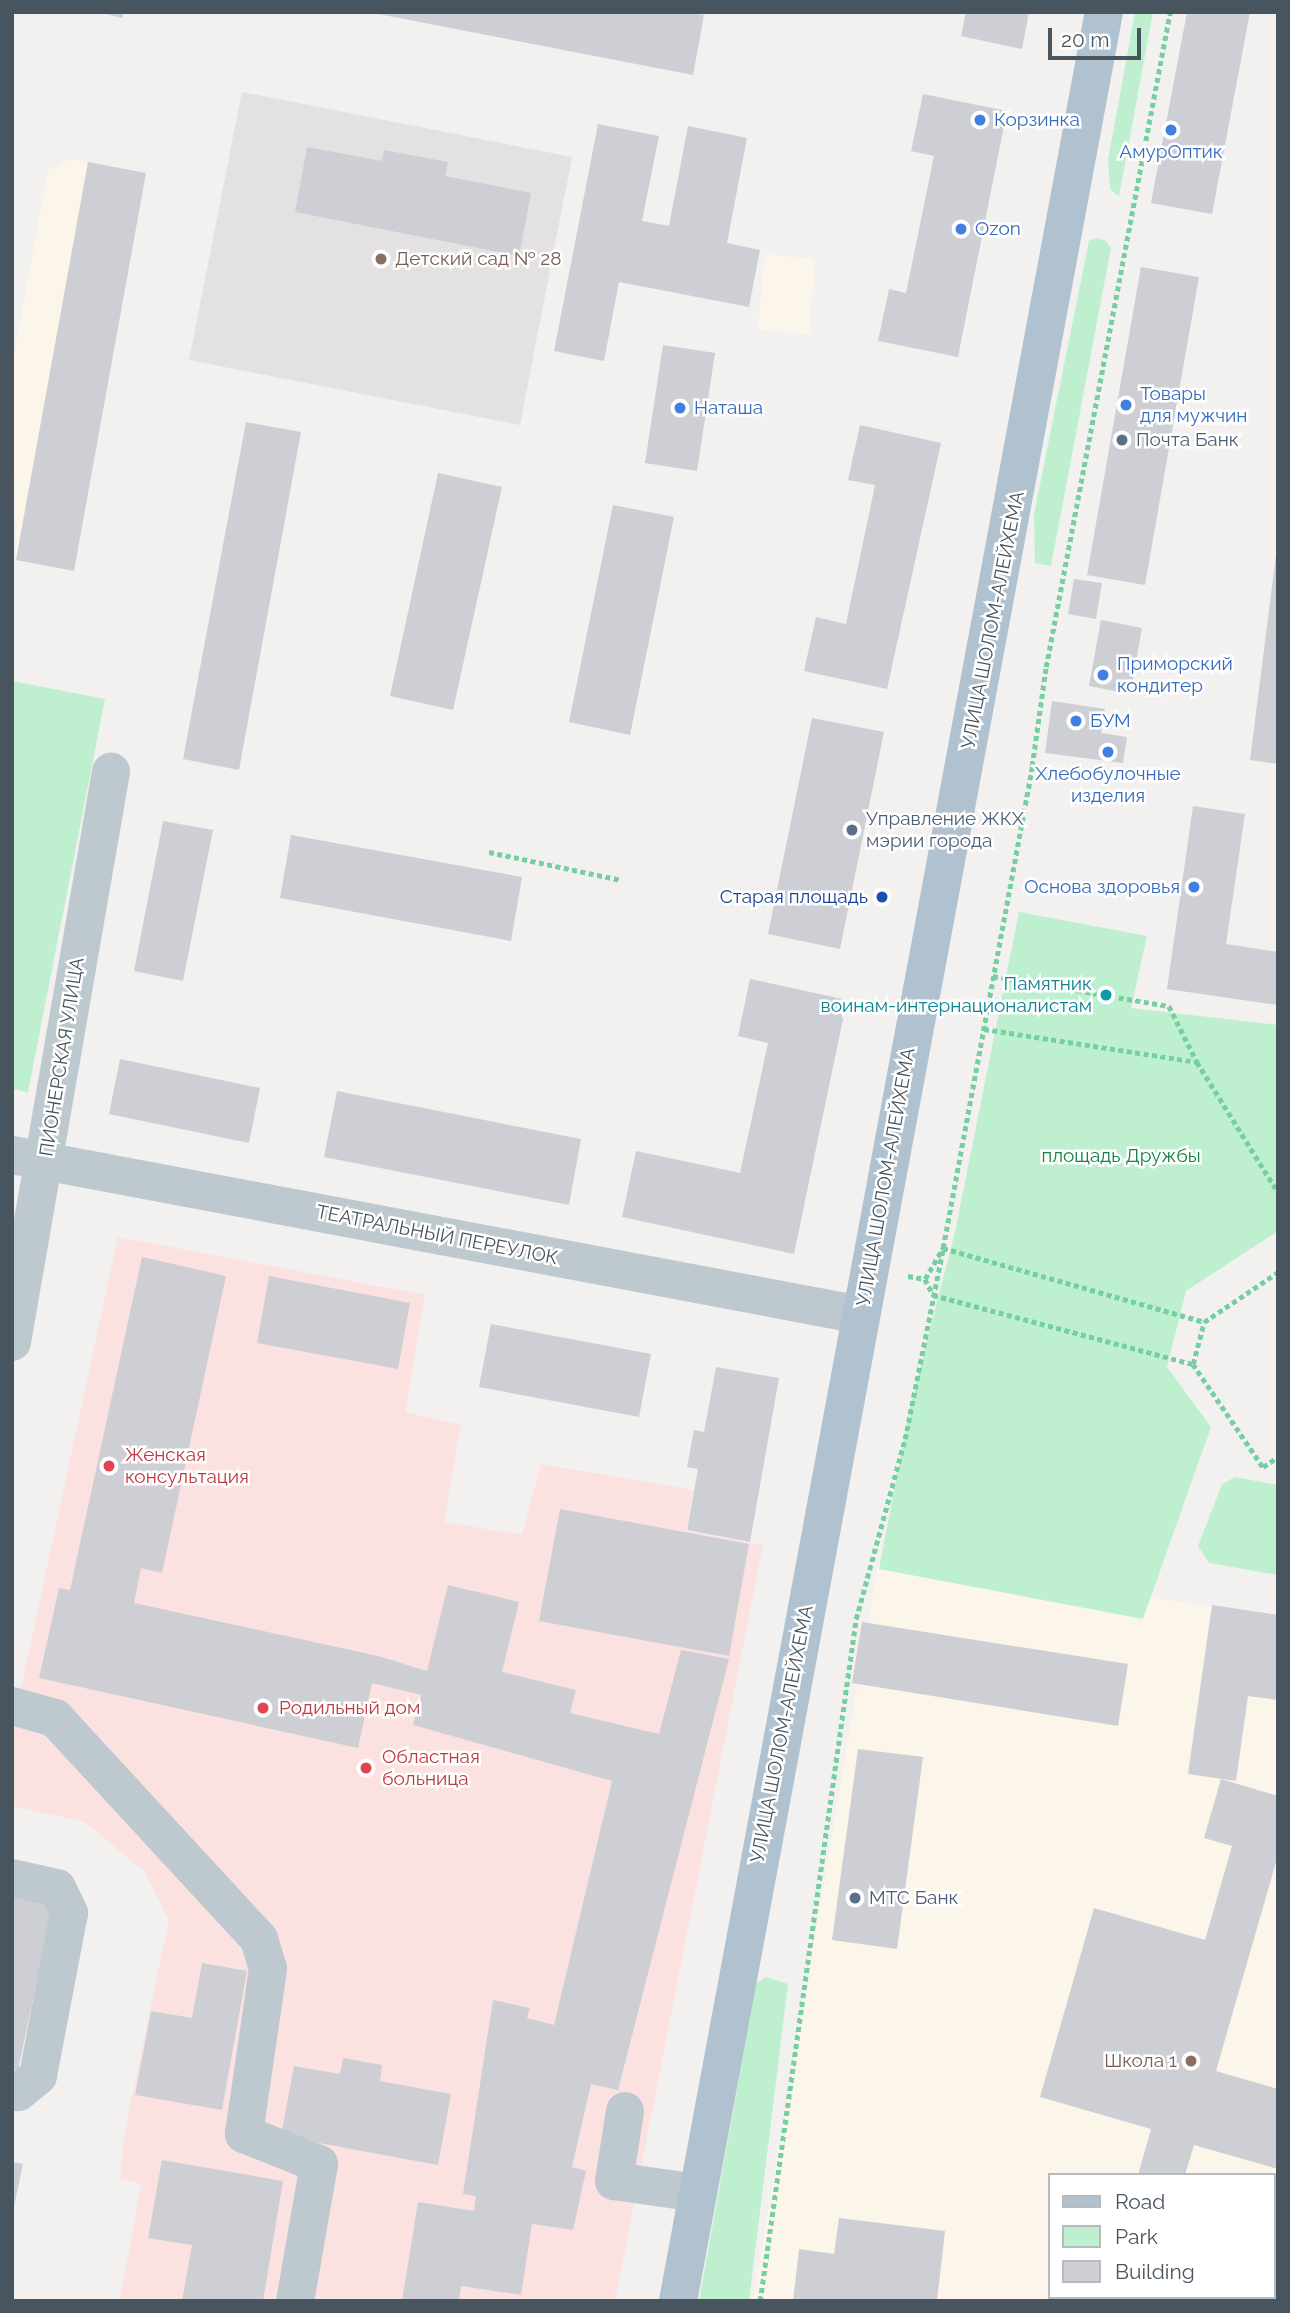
<!DOCTYPE html>
<html>
<head>
<meta charset="utf-8">
<style>
	body { margin:0 }
	#map { position:relative; width:1290px; height:2313px; overflow:hidden; background:#f3f0f0; font-family:Raleway,sans-serif }
	div>[style] { position:absolute }
	[style*='--x'] { left:calc(var(--x)*1px); top:calc(var(--y)*1px); width:calc(var(--w)*1px); rotate:calc(var(--a)*1deg) }
	.commercial>* { inset:0; background:#fcf6ea }
	.education>* { inset:0; background:#e4e1e2 }
	.medical>* { inset:0; background:#fbe2e1 }
	.green>* { inset:0; background:#bef0d0 }
	.building>* { inset:0; background:#cdcfd5 }
	.path>* { height:4.5px; margin-top:-2.25px; transform-origin:0; background:repeating-linear-gradient(90deg,#76cfa0 0 5px,transparent 0 8.5px) }
	.minor>* { height:38px; margin:-19px; padding:0 19px; transform-origin:19px; border-radius:19px; background:#bec8cf }
	.major>* { height:38px; margin:-19px; padding:0 19px; transform-origin:19px; border-radius:19px; background:#b0c1cf }
	.dots>* { width:19px; height:19px; translate:-50% -50%; box-sizing:border-box; border:4px solid #fff; border-radius:50% }
	span { translate:-50% -50%; white-space:nowrap; text-align:center; line-height:1.15; -webkit-text-stroke:5px #fff; paint-order:stroke }
	.shop-label { font-size:19px; color:#366cbe }
	.left { translate:0 -50%; text-align:left }
	.right { translate:-100% -50%; text-align:right }
	.education-label { font-size:19px; color:#785e54 }
	.service-label { font-size:19px; color:#4e5e75 }
	.street-label { font-size:19px; color:#48545e }
	.transit-label { font-size:19px; color:#164399 }
	.culture-label { font-size:19px; color:#0d838f }
	.park-label { font-size:19px; color:#168248 }
	.health-label { font-size:19px; color:#be3a42 }
	.frame { position:absolute; inset:0; border:14px solid #48545e; pointer-events:none }
	.legend { position:absolute; left:1048px; top:2173px; width:228px; height:126px; box-sizing:border-box; background:#fff; border:2px solid #b6bbbf; margin:0; padding:9px 12px; list-style:none; font-size:21px; color:#48545e }
	.legend li { display:flex; align-items:center; gap:14px; height:35px }
	.legend b { width:35px; border:2px solid #b6bbbf }
	.scale { position:absolute; left:1048px; top:28px; width:93px; height:32px; box-sizing:border-box; border:4px solid #48545e; border-top:0; padding-left:9px; font-size:21px; line-height:24px; white-space:nowrap; color:#48545e; -webkit-text-stroke:5px #fff; paint-order:stroke }
</style>
</head>
<body>
<div id="map">
	<div class="commercial">
		<i style="clip-path:polygon(70px 159px,88px 162px,16px 560px,12px 365px,48px 171px)"></i>
		<i style="clip-path:polygon(765px 254px,815px 259px,809px 334px,758px 330px)"></i>
		<i style="clip-path:polygon(evenodd,878px 1564px,1278px 1614px,1278px 2301px,753px 2301px,878px 1564px,1050px 2175px,1274px 2175px,1274px 2297px,1050px 2297px,1050px 2175px)"></i>
	</div>
	<div class="education">
		<i style="clip-path:polygon(242px 92px,572px 157px,520px 425px,189px 360px)"></i>
	</div>
	<div class="medical">
		<i style="clip-path:polygon(118px 1237px,425px 1295px,405px 1412px,461px 1425px,444px 1522px,522px 1535px,541px 1464px,693px 1490px,686px 1531px,763px 1545px,615px 2301px,120px 2301px,141px 2184px,120px 2178px,124px 2135px,169px 1920px,145px 1872px,85px 1822px,12px 1806px,12px 1730px)"></i>
	</div>
	<div class="green">
		<i style="clip-path:polygon(1135px 12px,1153px 12px,1119px 196px,1110px 189px,1108px 160px)"></i>
		<i style="clip-path:polygon(1097px 238px,1106px 241px,1111px 248px,1051px 566px,1035px 563px,1034px 514px,1089px 241px)"></i>
		<i style="clip-path:polygon(12px 681px,105px 699px,28px 1092px,12px 1089px)"></i>
		<i style="clip-path:polygon(1019px 912px,1147px 936px,1131px 1008px,1278px 1025px,1278px 1231px,1186px 1291px,1167px 1367px,1211px 1427px,1143px 1619px,879px 1569px,910px 1407px,955px 1232px)"></i>
		<i style="clip-path:polygon(1235px 1477px,1278px 1485px,1278px 1575px,1209px 1563px,1198px 1546px,1222px 1484px)"></i>
		<i style="clip-path:polygon(766px 1977px,788px 1984px,749px 2301px,699px 2301px,756px 1984px)"></i>
	</div>
	<div class="building">
		<i style="clip-path:polygon(98px 12px,124px 12px,122px 18px)"></i>
		<i style="clip-path:polygon(368px 12px,688px 12px,704px 15px,693px 75px)"></i>
		<i style="clip-path:polygon(966px 12px,1029px 12px,1022px 49px,961px 36px)"></i>
		<i style="clip-path:polygon(1187px 12px,1250px 12px,1212px 214px,1151px 203px)"></i>
		<i style="clip-path:polygon(923px 94px,1007px 111px,958px 357px,878px 341px,889px 289px,906px 293px,934px 156px,911px 151px)"></i>
		<i style="clip-path:polygon(598px 124px,659px 136px,642px 221px,669px 226px,688px 126px,747px 138px,727px 243px,760px 250px,749px 307px,619px 282px,604px 361px,554px 351px)"></i>
		<i style="clip-path:polygon(307px 147px,382px 161px,384px 150px,448px 162px,445px 176px,531px 193px,519px 256px,295px 212px)"></i>
		<i style="clip-path:polygon(88px 162px,146px 173px,74px 571px,16px 560px)"></i>
		<i style="clip-path:polygon(1141px 267px,1199px 277px,1145px 585px,1087px 575px)"></i>
		<i style="clip-path:polygon(663px 345px,715px 353px,697px 471px,645px 463px)"></i>
		<i style="clip-path:polygon(246px 422px,301px 432px,239px 770px,183px 759px)"></i>
		<i style="clip-path:polygon(860px 425px,941px 443px,887px 689px,804px 671px,816px 617px,846px 624px,875px 485px,848px 480px)"></i>
		<i style="clip-path:polygon(438px 473px,502px 487px,453px 710px,390px 696px)"></i>
		<i style="clip-path:polygon(613px 505px,674px 517px,630px 735px,569px 722px)"></i>
		<i style="clip-path:polygon(1276px 555px,1278px 555px,1278px 764px,1250px 760px)"></i>
		<i style="clip-path:polygon(1074px 579px,1102px 583px,1096px 619px,1068px 614px)"></i>
		<i style="clip-path:polygon(1101px 620px,1142px 628px,1130px 694px,1089px 686px)"></i>
		<i style="clip-path:polygon(1052px 701px,1105px 709px,1101px 733px,1127px 737px,1123px 763px,1045px 753px)"></i>
		<i style="clip-path:polygon(812px 718px,884px 732px,840px 949px,768px 934px)"></i>
		<i style="clip-path:polygon(1193px 806px,1245px 814px,1226px 944px,1278px 952px,1278px 1005px,1167px 989px)"></i>
		<i style="clip-path:polygon(163px 821px,213px 830px,183px 981px,134px 971px)"></i>
		<i style="clip-path:polygon(291px 835px,522px 877px,511px 941px,280px 898px)"></i>
		<i style="clip-path:polygon(750px 979px,847px 1000px,794px 1254px,622px 1217px,636px 1151px,740px 1173px,768px 1043px,738px 1036px)"></i>
		<i style="clip-path:polygon(120px 1059px,260px 1088px,249px 1143px,109px 1114px)"></i>
		<i style="clip-path:polygon(337px 1091px,581px 1139px,569px 1205px,324px 1157px)"></i>
		<i style="clip-path:polygon(142px 1257px,226px 1276px,162px 1573px,141px 1568px,134px 1603px,378px 1656px,427px 1671px,448px 1585px,519px 1602px,502px 1672px,576px 1690px,570px 1713px,659px 1734px,681px 1650px,729px 1659px,618px 2090px,591px 2084px,572px 2167px,586px 2171px,573px 2230px,532px 2224px,521px 2295px,461px 2286px,459px 2301px,402px 2301px,418px 2202px,474px 2211px,476px 2196px,463px 2194px,493px 2000px,530px 2008px,527px 2018px,554px 2025px,612px 1781px,413px 1725px,421px 1695px,372px 1683px,358px 1748px,39px 1678px,59px 1588px,70px 1590px)"></i>
		<i style="clip-path:polygon(269px 1276px,410px 1303px,398px 1369px,257px 1343px)"></i>
		<i style="clip-path:polygon(491px 1324px,651px 1354px,639px 1417px,479px 1387px)"></i>
		<i style="clip-path:polygon(716px 1367px,779px 1378px,750px 1542px,687px 1530px,698px 1469px,687px 1467px,694px 1430px,704px 1432px)"></i>
		<i style="clip-path:polygon(560px 1509px,749px 1544px,729px 1656px,539px 1621px)"></i>
		<i style="clip-path:polygon(1212px 1605px,1278px 1615px,1278px 1700px,1248px 1696px,1236px 1781px,1188px 1774px)"></i>
		<i style="clip-path:polygon(862px 1622px,1128px 1664px,1118px 1726px,852px 1683px)"></i>
		<i style="clip-path:polygon(858px 1749px,923px 1757px,897px 1949px,832px 1940px)"></i>
		<i style="clip-path:polygon(1221px 1779px,1278px 1796px,1278px 1855px,1216px 2071px,1278px 2089px,1278px 2169px,1194px 2145px,1185px 2175px,1138px 2175px,1151px 2129px,1040px 2097px,1094px 1908px,1205px 1940px,1232px 1846px,1204px 1838px)"></i>
		<i style="clip-path:polygon(12px 1897px,53px 1906px,18px 2070px,12px 2069px)"></i>
		<i style="clip-path:polygon(202px 1963px,247px 1971px,222px 2110px,135px 2095px,151px 2011px,192px 2018px)"></i>
		<i style="clip-path:polygon(343px 2058px,382px 2065px,380px 2081px,451px 2094px,438px 2165px,281px 2136px,294px 2066px,340px 2074px)"></i>
		<i style="clip-path:polygon(162px 2160px,283px 2181px,263px 2301px,182px 2301px,192px 2245px,148px 2238px)"></i>
		<i style="clip-path:polygon(12px 2162px,23px 2164px,13px 2211px,12px 2211px)"></i>
		<i style="clip-path:polygon(839px 2218px,945px 2231px,937px 2301px,793px 2301px,799px 2249px,834px 2254px)"></i>
		<i style="clip-path:polygon(1274px 2281px,1278px 2301px,1069px 2301px,1274px 2297px)"></i>
	</div>
	<div class="path">
		<i style="--x:489;--y:852;--w:135;--a:12"></i>
		<i style="--x:993;--y:976;--w:179;--a:9.7"></i>
		<i style="--x:1169;--y:1006;--w:63;--a:63.4"></i>
		<i style="--x:1197;--y:1062;--w:153;--a:58.1"></i>
		<i style="--x:984;--y:1029;--w:215;--a:8.8"></i>
		<i style="--x:908;--y:1276;--w:17;--a:10"></i>
		<i style="--x:925;--y:1279;--w:18;--a:63"></i>
		<i style="--x:933;--y:1295;--w:269;--a:14.9"></i>
		<i style="--x:1193;--y:1364;--w:125;--a:55.8"></i>
		<i style="--x:1263;--y:1467;--w:18;--a:-34"></i>
		<i style="--x:925;--y:1279;--w:36;--a:-60"></i>
		<i style="--x:943;--y:1248;--w:271;--a:15.8"></i>
		<i style="--x:1204;--y:1322;--w:89;--a:-34"></i>
		<i style="--x:1193;--y:1364;--w:43;--a:-75.3"></i>
		<i style="--x:760;--y:2301;--w:689;--a:-81.99"></i>
		<i style="--x:856;--y:1619;--w:187;--a:-74.8"></i>
		<i style="--x:905;--y:1439;--w:195;--a:-78.7"></i>
		<i style="--x:943;--y:1248;--w:490;--a:-79.5"></i>
		<i style="--x:1032;--y:766;--w:100;--a:-82"></i>
		<i style="--x:1046;--y:667;--w:667;--a:-79.28"></i>
	</div>
	<div class="minor">
		<i style="--x:12;--y:1155;--w:864;--a:10.67"></i>
		<i style="--x:12;--y:1342;--w:579;--a:-80.15"></i>
		<i style="--x:12;--y:1706;--w:45;--a:15.6"></i>
		<i style="--x:55;--y:1718;--w:301;--a:47.3"></i>
		<i style="--x:259;--y:1939;--w:31;--a:73"></i>
		<i style="--x:268;--y:1969;--w:167;--a:98.3"></i>
		<i style="--x:244;--y:2134;--w:81;--a:21.8"></i>
		<i style="--x:319;--y:2164;--w:139;--a:99.9"></i>
		<i style="--x:12;--y:1878;--w:46;--a:12.5"></i>
		<i style="--x:57;--y:1888;--w:28;--a:64"></i>
		<i style="--x:69;--y:1913;--w:166;--a:100.8"></i>
		<i style="--x:38;--y:2076;--w:26;--a:141"></i>
		<i style="--x:18;--y:2092;--w:6;--a:-171"></i>
		<i style="--x:625;--y:2111;--w:71;--a:98.9"></i>
		<i style="--x:614;--y:2181;--w:84;--a:8.2"></i>
	</div>
	<div class="major">
		<i style="--x:678;--y:2301;--w:2328;--a:-79.46"></i>
	</div>
	<div class="dots">
		<i style="left:980px;top:120px;background:#3f7fe0"></i>
		<i style="left:1171px;top:130px;background:#3f7fe0"></i>
		<i style="left:961px;top:229px;background:#3f7fe0"></i>
		<i style="left:381px;top:259px;background:#8d6e63"></i>
		<i style="left:1126px;top:405px;background:#3f7fe0"></i>
		<i style="left:680px;top:408px;background:#3f7fe0"></i>
		<i style="left:1122px;top:440px;background:#5c6f8a"></i>
		<i style="left:1103px;top:675px;background:#3f7fe0"></i>
		<i style="left:1076px;top:721px;background:#3f7fe0"></i>
		<i style="left:1108px;top:752px;background:#3f7fe0"></i>
		<i style="left:852px;top:830px;background:#5c6f8a"></i>
		<i style="left:1194px;top:887px;background:#3f7fe0"></i>
		<i style="left:882px;top:897px;background:#1a4fb4"></i>
		<i style="left:1106px;top:995px;background:#0f9aa8"></i>
		<i style="left:109px;top:1466px;background:#e0444e"></i>
		<i style="left:263px;top:1708px;background:#e0444e"></i>
		<i style="left:366px;top:1768px;background:#e0444e"></i>
		<i style="left:855px;top:1898px;background:#5c6f8a"></i>
		<i style="left:1191px;top:2061px;background:#8d6e63"></i>
	</div>
	<div class="shop-label">
		<span class="left" style="left:994px;top:120px">Корзинка</span>
		<span style="left:1171px;top:152px">АмурОптик</span>
		<span class="left" style="left:975px;top:229px">Ozon</span>
		<span class="left" style="left:1140px;top:405px">Товары<br>для мужчин</span>
		<span class="left" style="left:694px;top:408px">Наташа</span>
		<span class="left" style="left:1117px;top:675px">Приморский<br>кондитер</span>
		<span class="left" style="left:1090px;top:721px">БУМ</span>
		<span style="left:1108px;top:785px">Хлебобулочные<br>изделия</span>
		<span class="right" style="left:1180px;top:887px">Основа здоровья</span>
	</div>
	<div class="education-label">
		<span class="left" style="left:395px;top:259px">Детский сад № 28</span>
		<span class="right" style="left:1177px;top:2061px">Школа 1</span>
	</div>
	<div class="service-label">
		<span class="left" style="left:1136px;top:440px">Почта Банк</span>
		<span class="left" style="left:866px;top:830px">Управление ЖКХ<br>мэрии города</span>
		<span class="left" style="left:869px;top:1898px">МТС Банк</span>
	</div>
	<div class="street-label">
		<span style="left:993px;top:620px;rotate:-79deg">УЛИЦА ШОЛОМ-АЛЕЙХЕМА</span>
		<span style="left:62px;top:1057px;rotate:-81deg">ПИОНЕРСКАЯ УЛИЦА</span>
		<span style="left:886px;top:1177px;rotate:-80deg">УЛИЦА ШОЛОМ-АЛЕЙХЕМА</span>
		<span style="left:437px;top:1235px;rotate:11deg">ТЕАТРАЛЬНЫЙ ПЕРЕУЛОК</span>
		<span style="left:782px;top:1734px;rotate:-79deg">УЛИЦА ШОЛОМ-АЛЕЙХЕМА</span>
	</div>
	<div class="transit-label">
		<span class="right" style="left:868px;top:897px">Старая площадь</span>
	</div>
	<div class="culture-label">
		<span class="right" style="left:1092px;top:995px">Памятник<br>воинам-интернационалистам</span>
	</div>
	<div class="park-label">
		<span style="left:1121px;top:1156px">площадь Дружбы</span>
	</div>
	<div class="health-label">
		<span class="left" style="left:125px;top:1466px">Женская<br>консультация</span>
		<span class="left" style="left:279px;top:1708px">Родильный дом</span>
		<span class="left" style="left:382px;top:1768px">Областная<br>больница</span>
	</div>
	<div class="frame"></div>
	<ul class="legend">
	<li><b style="height:9px;background:#b0c1cf"></b>Road</li>
	<li><b style="height:19px;background:#bef0d0"></b>Park</li>
	<li><b style="height:19px;background:#cdcfd5"></b>Building</li>
	</ul>
	<div class="scale">20 m</div>
</div>
</body>
</html>
